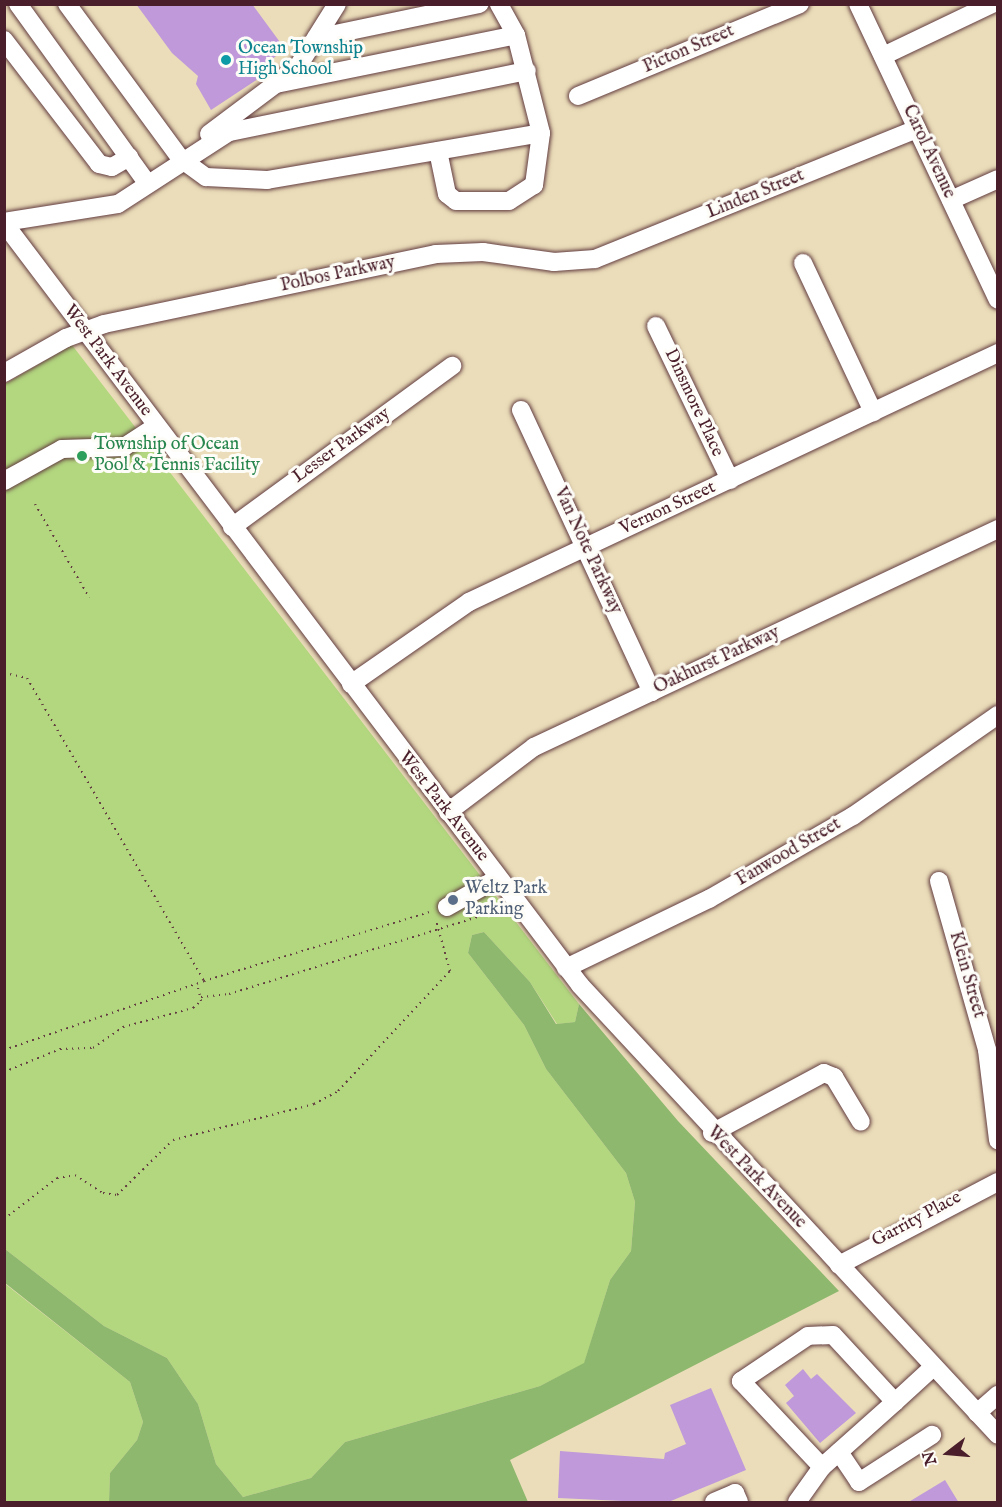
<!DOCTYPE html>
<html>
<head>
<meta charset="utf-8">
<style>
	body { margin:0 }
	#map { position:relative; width:1002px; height:1507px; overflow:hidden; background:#ebddb9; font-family:"IM FELL English",serif }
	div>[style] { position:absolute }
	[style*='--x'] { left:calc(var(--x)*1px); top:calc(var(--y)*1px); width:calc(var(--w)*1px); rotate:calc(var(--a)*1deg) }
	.green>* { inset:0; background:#b3d77f }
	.forest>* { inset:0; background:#8eb86e }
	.building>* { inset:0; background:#bf99da }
	.path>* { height:2px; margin-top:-1px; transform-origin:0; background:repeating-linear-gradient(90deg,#623c40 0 1.5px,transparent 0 6px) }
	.roads { filter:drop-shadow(0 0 2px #623c40) drop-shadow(0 0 2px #623c40) }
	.minor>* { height:18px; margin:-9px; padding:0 9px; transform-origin:9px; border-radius:9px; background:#fff }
	.dots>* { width:16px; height:16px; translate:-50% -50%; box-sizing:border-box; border:3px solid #fdfcf7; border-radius:50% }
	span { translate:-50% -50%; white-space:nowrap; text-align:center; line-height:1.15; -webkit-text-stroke:6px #fdfcf7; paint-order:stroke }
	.culture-label { font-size:18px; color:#0d838f }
	.left { translate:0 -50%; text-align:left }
	.street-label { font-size:18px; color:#4a1f2b }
	.leisure-label { font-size:18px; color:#27864d }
	.service-label { font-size:18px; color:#4e5e75 }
	.frame { position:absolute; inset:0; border:6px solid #4a1f2b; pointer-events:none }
	.north { position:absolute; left:918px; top:1423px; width:60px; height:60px; -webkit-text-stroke:4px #fdfcf7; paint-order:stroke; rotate:254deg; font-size:16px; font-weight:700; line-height:24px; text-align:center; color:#4a1f2b }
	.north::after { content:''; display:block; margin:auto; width:21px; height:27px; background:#4a1f2b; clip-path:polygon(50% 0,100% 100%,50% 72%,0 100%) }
</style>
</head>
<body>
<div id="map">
	<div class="green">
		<i style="clip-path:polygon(72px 345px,579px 1004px,575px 1022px,557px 1024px,530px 982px,484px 932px,472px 935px,468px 953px,524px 1025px,546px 1069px,626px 1173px,635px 1202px,631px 1251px,610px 1280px,584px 1364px,540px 1386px,345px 1442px,311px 1478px,243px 1497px,216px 1464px,198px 1404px,167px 1358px,104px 1326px,5px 1249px,5px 384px)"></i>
		<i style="clip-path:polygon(4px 1283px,130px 1382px,143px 1422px,137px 1440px,110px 1473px,109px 1502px,5px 1502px)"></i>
	</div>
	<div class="forest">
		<i style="clip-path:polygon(484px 932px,530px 982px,556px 1024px,575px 1022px,579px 1004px,678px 1121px,839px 1291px,510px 1460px,528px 1502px,109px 1502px,110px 1473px,137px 1440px,143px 1422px,130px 1382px,5px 1283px,5px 1249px,104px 1326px,167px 1358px,198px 1404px,216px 1464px,243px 1497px,311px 1478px,345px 1442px,540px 1386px,584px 1363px,610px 1280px,631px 1251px,635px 1202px,626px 1173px,546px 1069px,524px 1025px,468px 953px,472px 935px)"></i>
	</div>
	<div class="building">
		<i style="clip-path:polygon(136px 4px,252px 4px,285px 49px,253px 74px,258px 79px,211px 110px,196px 84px,198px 76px,172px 53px)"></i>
		<i style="clip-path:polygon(803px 1369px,811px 1379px,817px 1374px,856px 1413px,820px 1443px,786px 1403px,794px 1396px,785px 1385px)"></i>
		<i style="clip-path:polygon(711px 1388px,746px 1470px,666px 1503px,558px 1498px,560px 1451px,664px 1459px,665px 1453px,686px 1444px,670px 1405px)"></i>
		<i style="clip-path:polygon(945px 1480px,959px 1503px,907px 1503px)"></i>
	</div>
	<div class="path">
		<i style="--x:35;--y:504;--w:108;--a:59.9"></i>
		<i style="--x:4;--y:673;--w:24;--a:12"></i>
		<i style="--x:27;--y:678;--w:351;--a:59.7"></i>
		<i style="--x:201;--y:997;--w:28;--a:-6"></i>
		<i style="--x:229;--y:994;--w:284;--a:-17.2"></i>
		<i style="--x:4;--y:1050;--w:212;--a:-19"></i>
		<i style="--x:204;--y:981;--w:239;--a:-17"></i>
		<i style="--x:4;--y:1072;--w:61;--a:-22.3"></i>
		<i style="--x:60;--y:1049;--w:33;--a:-2"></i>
		<i style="--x:93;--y:1048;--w:37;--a:-35"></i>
		<i style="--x:123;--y:1027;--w:73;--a:-15.2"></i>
		<i style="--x:193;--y:1008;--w:11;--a:-41"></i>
		<i style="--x:201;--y:1001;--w:18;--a:-103"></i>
		<i style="--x:4;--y:1219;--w:67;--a:-37.7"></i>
		<i style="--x:57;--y:1178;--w:18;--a:-9"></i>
		<i style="--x:75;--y:1175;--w:33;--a:33"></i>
		<i style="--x:103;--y:1193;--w:14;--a:8"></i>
		<i style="--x:117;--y:1195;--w:78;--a:-44.5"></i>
		<i style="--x:173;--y:1140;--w:146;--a:-14.3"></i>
		<i style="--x:314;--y:1104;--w:27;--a:-28"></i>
		<i style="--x:338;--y:1091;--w:164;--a:-47"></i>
		<i style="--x:450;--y:971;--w:53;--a:-105.4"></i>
	</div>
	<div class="roads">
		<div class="minor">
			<i style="--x:18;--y:4;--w:222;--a:54.2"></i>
			<i style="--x:67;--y:4;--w:192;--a:53.7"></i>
			<i style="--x:181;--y:159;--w:31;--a:36"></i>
			<i style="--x:206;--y:177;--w:61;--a:2.8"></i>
			<i style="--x:267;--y:180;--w:278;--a:-9.7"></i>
			<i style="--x:858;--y:4;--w:327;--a:64.7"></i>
			<i style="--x:316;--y:38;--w:167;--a:-11.8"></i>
			<i style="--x:4;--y:40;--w:156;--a:52.5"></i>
			<i style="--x:99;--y:164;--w:13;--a:13"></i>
			<i style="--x:112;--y:167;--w:20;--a:-30"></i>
			<i style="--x:883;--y:56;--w:121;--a:-25.5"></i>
			<i style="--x:276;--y:84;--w:245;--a:-11.5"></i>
			<i style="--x:578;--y:96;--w:240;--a:-22.5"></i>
			<i style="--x:209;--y:134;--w:110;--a:-36.9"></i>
			<i style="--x:297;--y:68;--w:75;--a:-58"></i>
			<i style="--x:438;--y:151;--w:44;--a:78.2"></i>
			<i style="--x:447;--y:194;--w:11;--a:38"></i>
			<i style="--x:456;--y:201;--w:53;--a:0"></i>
			<i style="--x:509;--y:201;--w:30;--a:-33"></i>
			<i style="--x:534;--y:185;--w:52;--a:-82.3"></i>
			<i style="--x:541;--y:133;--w:101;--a:-104.3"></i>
			<i style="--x:516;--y:35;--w:35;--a:-119"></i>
			<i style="--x:951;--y:200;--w:51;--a:-24.1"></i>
			<i style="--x:4;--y:222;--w:115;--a:-9"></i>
			<i style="--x:118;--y:204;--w:132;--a:-33"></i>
			<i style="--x:229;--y:132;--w:304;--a:-11.6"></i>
			<i style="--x:4;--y:223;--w:955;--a:52.91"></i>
			<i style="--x:580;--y:985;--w:614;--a:47.11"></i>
			<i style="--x:803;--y:263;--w:165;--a:64.8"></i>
			<i style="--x:656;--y:326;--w:171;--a:64.3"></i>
			<i style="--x:4;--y:373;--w:71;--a:-29.4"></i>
			<i style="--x:66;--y:338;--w:40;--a:-20.2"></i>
			<i style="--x:104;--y:324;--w:339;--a:-11.9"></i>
			<i style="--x:436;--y:254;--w:47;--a:-2.4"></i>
			<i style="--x:483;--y:252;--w:72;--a:8"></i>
			<i style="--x:554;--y:262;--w:41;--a:-4.2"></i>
			<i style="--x:595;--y:259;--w:347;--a:-22"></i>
			<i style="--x:521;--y:410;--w:311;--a:65.1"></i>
			<i style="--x:4;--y:481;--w:66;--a:-28.9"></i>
			<i style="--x:62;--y:449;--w:62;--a:-1.8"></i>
			<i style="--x:124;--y:447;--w:38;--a:-33"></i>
			<i style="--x:232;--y:527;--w:273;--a:-36.2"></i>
			<i style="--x:351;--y:684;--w:144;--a:-34.8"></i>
			<i style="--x:469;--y:602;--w:585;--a:-25.21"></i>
			<i style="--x:448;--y:812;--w:108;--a:-37.1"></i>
			<i style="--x:534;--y:747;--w:513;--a:-25.17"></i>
			<i style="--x:939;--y:881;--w:176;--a:74.1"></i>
			<i style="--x:987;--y:1050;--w:91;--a:83"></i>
			<i style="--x:447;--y:907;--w:59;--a:-29.6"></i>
			<i style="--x:566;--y:968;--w:159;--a:-25.8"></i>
			<i style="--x:709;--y:899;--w:166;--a:-30"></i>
			<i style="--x:853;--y:816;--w:177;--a:-34.9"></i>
			<i style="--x:712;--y:1133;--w:127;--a:-28.2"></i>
			<i style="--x:824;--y:1073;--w:11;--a:22"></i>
			<i style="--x:834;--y:1077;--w:52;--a:59"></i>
			<i style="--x:839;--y:1265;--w:179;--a:-27.6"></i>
			<i style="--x:895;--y:1402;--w:91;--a:-132.8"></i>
			<i style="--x:833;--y:1335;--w:25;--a:178"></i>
			<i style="--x:808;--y:1336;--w:81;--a:146.1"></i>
			<i style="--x:741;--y:1381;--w:118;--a:46.7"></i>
			<i style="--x:822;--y:1467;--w:98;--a:-41.7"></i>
			<i style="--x:895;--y:1402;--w:52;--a:-42.6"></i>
			<i style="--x:977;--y:1413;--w:28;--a:-41"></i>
			<i style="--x:839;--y:1452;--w:36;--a:56"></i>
			<i style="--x:859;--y:1482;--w:87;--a:-32.8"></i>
			<i style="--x:714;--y:1502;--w:23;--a:-23"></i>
			<i style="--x:735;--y:1493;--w:10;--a:66"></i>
			<i style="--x:797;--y:1502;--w:43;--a:-54.5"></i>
		</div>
	</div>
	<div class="dots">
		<i style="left:226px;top:60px;background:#0f9aa8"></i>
		<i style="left:82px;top:456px;background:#2e9e5b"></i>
		<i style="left:453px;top:900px;background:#5c6f8a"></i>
	</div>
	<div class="culture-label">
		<span class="left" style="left:238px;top:60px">Ocean Township<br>High School</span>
	</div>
	<div class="street-label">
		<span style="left:689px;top:50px;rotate:-23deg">Picton Street</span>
		<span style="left:928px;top:152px;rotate:65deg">Carol Avenue</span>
		<span style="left:756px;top:195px;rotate:-22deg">Linden Street</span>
		<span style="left:338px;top:275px;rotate:-12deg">Polbos Parkway</span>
		<span style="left:107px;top:361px;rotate:53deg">West Park Avenue</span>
		<span style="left:693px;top:403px;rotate:65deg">Dinsmore Place</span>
		<span style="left:342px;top:446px;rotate:-36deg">Lesser Parkway</span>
		<span style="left:668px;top:509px;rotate:-25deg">Vernon Street</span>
		<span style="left:587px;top:551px;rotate:65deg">Van Note Parkway</span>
		<span style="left:717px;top:661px;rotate:-25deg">Oakhurst Parkway</span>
		<span style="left:443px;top:807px;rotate:52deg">West Park Avenue</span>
		<span style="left:789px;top:853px;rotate:-30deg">Fanwood Street</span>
		<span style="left:966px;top:975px;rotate:74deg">Klein Street</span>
		<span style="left:756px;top:1178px;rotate:46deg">West Park Avenue</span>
		<span style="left:917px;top:1220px;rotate:-28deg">Garrity Place</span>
	</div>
	<div class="leisure-label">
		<span class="left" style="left:94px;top:456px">Township of Ocean<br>Pool &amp; Tennis Facility</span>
	</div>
	<div class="service-label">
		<span class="left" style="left:465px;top:900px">Weltz Park<br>Parking</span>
	</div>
	<div class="frame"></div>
	<div class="north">N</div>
</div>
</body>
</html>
